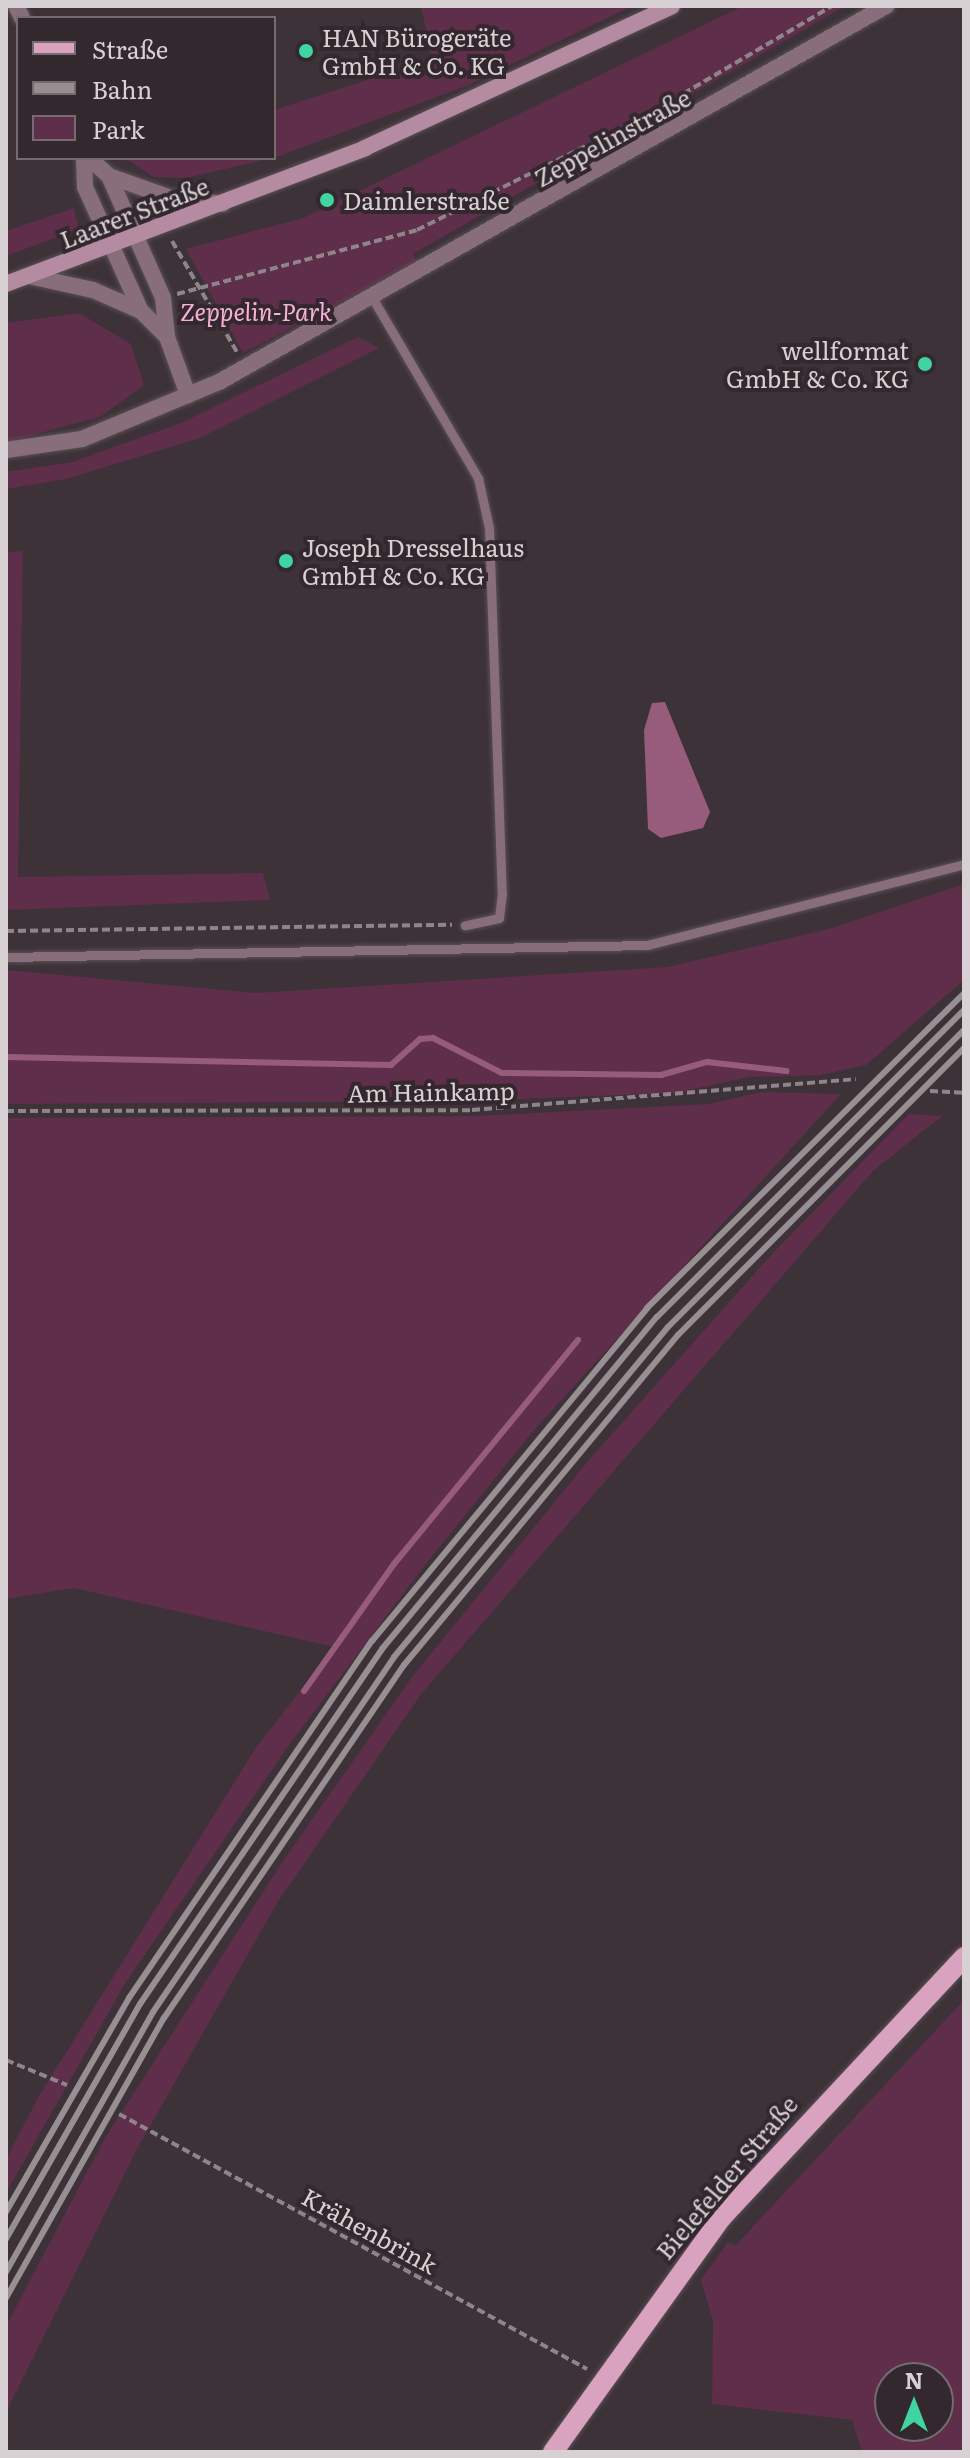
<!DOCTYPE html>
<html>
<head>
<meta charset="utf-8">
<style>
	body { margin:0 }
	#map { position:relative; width:970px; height:2458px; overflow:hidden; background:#3d3238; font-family:Literata,serif }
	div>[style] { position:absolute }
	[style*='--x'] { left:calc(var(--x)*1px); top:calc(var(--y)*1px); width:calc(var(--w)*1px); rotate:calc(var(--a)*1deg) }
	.green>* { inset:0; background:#5f2e4a }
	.water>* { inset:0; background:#975c7c }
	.stream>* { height:6px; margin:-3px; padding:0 3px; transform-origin:3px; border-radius:3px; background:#975c7c }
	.path>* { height:4px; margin-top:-2px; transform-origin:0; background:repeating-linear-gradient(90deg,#8e858a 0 8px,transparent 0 12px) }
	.roads { filter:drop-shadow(0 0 2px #594f54) drop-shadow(0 0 2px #594f54) }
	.service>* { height:9px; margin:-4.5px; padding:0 4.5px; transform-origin:4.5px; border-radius:4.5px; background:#886d7b }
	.minor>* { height:16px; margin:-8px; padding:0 8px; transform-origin:8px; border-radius:8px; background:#886d7b }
	.secondary>* { height:16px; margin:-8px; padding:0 8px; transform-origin:8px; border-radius:8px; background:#b58ba1 }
	.primary>* { height:20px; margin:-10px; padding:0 10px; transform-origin:10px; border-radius:10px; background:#d9a2bf }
	.rail>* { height:6px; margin:-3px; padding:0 3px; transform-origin:3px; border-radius:3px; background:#988f93 }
	.dots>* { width:22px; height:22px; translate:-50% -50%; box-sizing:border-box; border:4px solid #33282e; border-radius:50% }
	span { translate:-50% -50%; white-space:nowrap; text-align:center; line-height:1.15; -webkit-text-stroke:8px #33282e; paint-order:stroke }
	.poi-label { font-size:24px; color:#d8d1d4 }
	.left { translate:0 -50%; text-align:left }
	.right { translate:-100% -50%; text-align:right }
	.street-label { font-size:24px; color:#d8d1d4 }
	.park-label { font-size:24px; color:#f7b0d6; font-style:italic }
	.frame { position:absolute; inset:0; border:8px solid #d8d1d4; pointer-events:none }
	.legend { position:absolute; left:16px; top:16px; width:260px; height:144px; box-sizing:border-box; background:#33282e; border:2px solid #756c70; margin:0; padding:10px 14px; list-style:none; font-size:24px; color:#d8d1d4 }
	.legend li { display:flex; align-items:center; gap:16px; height:40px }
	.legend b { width:40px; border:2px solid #756c70 }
	.north { position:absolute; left:874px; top:2362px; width:80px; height:80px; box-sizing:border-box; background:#33282e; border:2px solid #756c70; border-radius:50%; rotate:0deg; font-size:22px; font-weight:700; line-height:32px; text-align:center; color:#d8d1d4 }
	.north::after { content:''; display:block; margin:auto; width:28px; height:36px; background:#3fd4a2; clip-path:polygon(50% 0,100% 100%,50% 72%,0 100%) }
</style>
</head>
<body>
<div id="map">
	<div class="green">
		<i style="clip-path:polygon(421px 6px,632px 6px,469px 85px,274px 158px,274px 110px,432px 59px)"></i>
		<i style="clip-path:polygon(743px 6px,845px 6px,413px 254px,417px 262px,243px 353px,186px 249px,303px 218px)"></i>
		<i style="clip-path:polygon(125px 158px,273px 158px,186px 178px,154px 177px)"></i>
		<i style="clip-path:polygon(74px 208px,79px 229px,6px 256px,6px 231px)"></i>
		<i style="clip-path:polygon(79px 313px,131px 344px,144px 385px,100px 417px,6px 442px,6px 323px)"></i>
		<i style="clip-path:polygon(358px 337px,379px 348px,200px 438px,66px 479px,6px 489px,6px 472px,72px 462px,181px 423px)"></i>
		<i style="clip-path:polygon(23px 551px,18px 877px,263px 873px,270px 900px,6px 910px,6px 552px)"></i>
		<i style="clip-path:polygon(964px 884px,964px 980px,866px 1065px,821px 1075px,750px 1077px,675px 1093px,471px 1101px,6px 1104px,6px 970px,256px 993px,668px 967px,832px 928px)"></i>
		<i style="clip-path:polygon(761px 1092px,841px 1094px,534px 1430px,425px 1565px,289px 1745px,126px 1982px,6px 2193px,6px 2159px,39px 2096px,255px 1749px,334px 1647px,74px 1588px,6px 1599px,6px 1118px,474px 1116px,709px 1104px)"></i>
		<i style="clip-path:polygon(909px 1114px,942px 1116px,873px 1171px,422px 1693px,277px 1903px,137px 2149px,6px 2412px,6px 2326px,105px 2138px,283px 1861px,412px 1677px,588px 1461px,772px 1254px)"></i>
		<i style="clip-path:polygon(evenodd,964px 2000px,964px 2452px,862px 2452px,852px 2420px,712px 2404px,713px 2321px,701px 2280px,728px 2242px,735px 2246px,964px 2000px,890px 2378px,938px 2378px,938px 2426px,890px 2426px,890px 2378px)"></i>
	</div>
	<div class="water">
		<i style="clip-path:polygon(665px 702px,710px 812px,703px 828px,661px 838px,648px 829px,644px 730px,652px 703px)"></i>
	</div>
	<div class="stream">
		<i style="--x:6;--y:1057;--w:385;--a:1.2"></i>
		<i style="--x:391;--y:1065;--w:39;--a:-42"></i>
		<i style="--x:420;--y:1039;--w:13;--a:-4"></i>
		<i style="--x:433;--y:1038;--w:77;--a:26.9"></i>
		<i style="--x:502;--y:1073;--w:159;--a:0.7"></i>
		<i style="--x:661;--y:1075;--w:48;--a:-15.8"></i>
		<i style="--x:707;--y:1062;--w:80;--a:6.5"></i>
		<i style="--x:304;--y:1691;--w:156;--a:-54.7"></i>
		<i style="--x:394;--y:1564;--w:290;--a:-50.6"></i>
	</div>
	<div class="path">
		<i style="--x:172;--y:241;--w:131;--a:59.7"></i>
		<i style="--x:177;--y:294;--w:248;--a:-14.9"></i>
		<i style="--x:417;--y:230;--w:251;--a:-26.5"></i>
		<i style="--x:642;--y:118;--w:221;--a:-30.5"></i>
		<i style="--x:6;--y:931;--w:446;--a:-0.8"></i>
		<i style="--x:930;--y:1091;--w:34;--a:3"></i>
		<i style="--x:6;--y:1111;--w:466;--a:-0.1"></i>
		<i style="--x:472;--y:1110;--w:385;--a:-4.6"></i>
		<i style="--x:6;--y:2060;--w:66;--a:22.3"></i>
		<i style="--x:119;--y:2114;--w:533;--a:28.58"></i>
	</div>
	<div class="roads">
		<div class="service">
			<i style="--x:373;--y:299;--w:208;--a:59.6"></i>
			<i style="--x:478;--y:478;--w:51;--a:77.6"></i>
			<i style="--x:489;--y:528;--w:365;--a:88"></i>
			<i style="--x:502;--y:893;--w:25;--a:97"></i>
			<i style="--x:499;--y:918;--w:35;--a:168"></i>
			<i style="--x:6;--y:957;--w:641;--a:-1.07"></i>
			<i style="--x:647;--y:945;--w:327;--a:-14.3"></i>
		</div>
		<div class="minor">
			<i style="--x:16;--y:6;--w:13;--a:63"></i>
			<i style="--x:84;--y:158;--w:29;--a:88"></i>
			<i style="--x:85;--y:187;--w:136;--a:65.7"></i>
			<i style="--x:141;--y:311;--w:37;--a:45"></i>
			<i style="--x:89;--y:158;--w:27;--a:42"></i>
			<i style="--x:109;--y:176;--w:133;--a:66.1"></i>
			<i style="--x:163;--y:298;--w:39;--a:84"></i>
			<i style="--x:167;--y:337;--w:62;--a:70.1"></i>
			<i style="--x:109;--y:176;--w:66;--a:19.5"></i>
			<i style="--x:171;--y:198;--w:52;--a:6.6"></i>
			<i style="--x:29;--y:276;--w:66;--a:12.3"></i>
			<i style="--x:93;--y:290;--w:52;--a:23.6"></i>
			<i style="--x:6;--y:450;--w:77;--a:-8.2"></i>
			<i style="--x:82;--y:439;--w:148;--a:-22.6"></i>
			<i style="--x:219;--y:382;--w:766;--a:-29.41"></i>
		</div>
		<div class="secondary">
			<i style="--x:6;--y:284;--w:384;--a:-20.7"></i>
			<i style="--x:365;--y:148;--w:338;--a:-24.8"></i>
		</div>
		<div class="primary">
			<i style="--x:553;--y:2452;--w:288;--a:-54.3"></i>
			<i style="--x:721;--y:2218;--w:357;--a:-47"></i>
		</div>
	</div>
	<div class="rail">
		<i style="--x:6;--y:2212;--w:247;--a:-60.1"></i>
		<i style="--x:129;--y:1998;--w:432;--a:-55.8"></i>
		<i style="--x:372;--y:1641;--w:432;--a:-50.4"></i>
		<i style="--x:647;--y:1308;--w:447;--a:-44.8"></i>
		<i style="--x:6;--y:2239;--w:271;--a:-60.3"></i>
		<i style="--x:140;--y:2004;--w:430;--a:-55.7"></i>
		<i style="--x:382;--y:1649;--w:431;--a:-50.4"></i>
		<i style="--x:657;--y:1317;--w:434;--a:-45"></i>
		<i style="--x:6;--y:2272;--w:299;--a:-60.5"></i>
		<i style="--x:153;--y:2012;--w:429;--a:-55.8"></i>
		<i style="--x:394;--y:1657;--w:429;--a:-50.3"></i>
		<i style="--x:668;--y:1327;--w:419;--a:-45.1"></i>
		<i style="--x:6;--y:2298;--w:322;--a:-60.6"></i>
		<i style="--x:164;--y:2018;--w:427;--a:-55.8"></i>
		<i style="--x:404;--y:1665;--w:429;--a:-50.3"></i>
		<i style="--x:678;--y:1335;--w:405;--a:-45.1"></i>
	</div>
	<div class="dots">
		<i style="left:306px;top:51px;background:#3fd4a2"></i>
		<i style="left:327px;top:200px;background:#3fd4a2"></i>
		<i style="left:925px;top:364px;background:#3fd4a2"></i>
		<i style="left:286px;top:561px;background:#3fd4a2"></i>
	</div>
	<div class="poi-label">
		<span class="left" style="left:322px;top:51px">HAN Bürogeräte<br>GmbH &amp; Co. KG</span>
		<span class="left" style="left:343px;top:200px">Daimlerstraße</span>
		<span class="right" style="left:909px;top:364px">wellformat<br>GmbH &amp; Co. KG</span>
		<span class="left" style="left:302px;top:561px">Joseph Dresselhaus<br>GmbH &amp; Co. KG</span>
	</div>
	<div class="street-label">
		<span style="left:612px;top:137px;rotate:-29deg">Zeppelinstraße</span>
		<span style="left:134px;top:212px;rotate:-21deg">Laarer Straße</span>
		<span style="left:431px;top:1091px;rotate:-1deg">Am Hainkamp</span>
		<span style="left:726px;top:2177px;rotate:-50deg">Bielefelder Straße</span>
		<span style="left:370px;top:2230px;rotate:29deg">Krähenbrink</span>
	</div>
	<div class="park-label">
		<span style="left:256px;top:311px">Zeppelin-Park</span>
	</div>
	<div class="frame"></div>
	<ul class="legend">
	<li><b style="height:10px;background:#d9a2bf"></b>Straße</li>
	<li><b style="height:10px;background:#988f93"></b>Bahn</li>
	<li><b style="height:22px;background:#5f2e4a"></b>Park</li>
	</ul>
	<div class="north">N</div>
</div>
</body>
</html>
